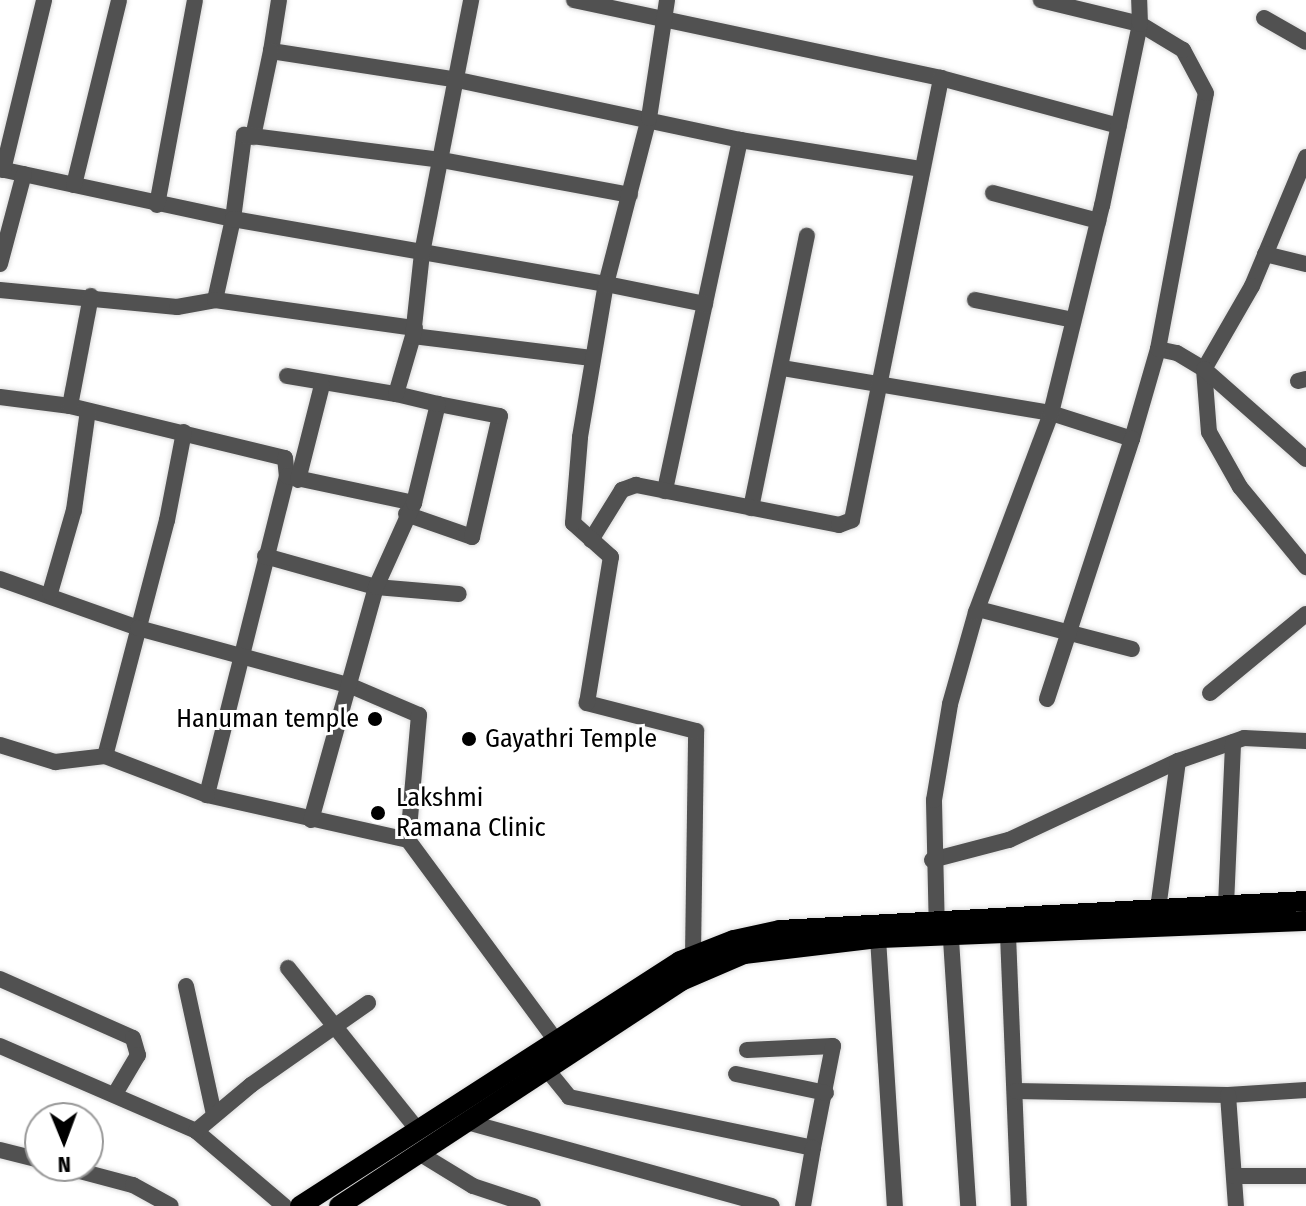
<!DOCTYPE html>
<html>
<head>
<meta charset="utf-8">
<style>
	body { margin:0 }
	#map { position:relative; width:1306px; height:1206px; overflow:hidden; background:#fff; font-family:"Fira Sans Condensed",sans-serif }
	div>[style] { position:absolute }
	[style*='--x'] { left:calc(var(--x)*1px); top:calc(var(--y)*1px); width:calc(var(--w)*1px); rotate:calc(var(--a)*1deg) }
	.roads { filter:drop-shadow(0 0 2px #dbdbdb) drop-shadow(0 0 2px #dbdbdb) }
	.minor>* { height:16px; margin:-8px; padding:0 8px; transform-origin:8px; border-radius:8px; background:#515151 }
	.major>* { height:20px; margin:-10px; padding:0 10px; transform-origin:10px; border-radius:10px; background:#000 }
	.dots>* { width:22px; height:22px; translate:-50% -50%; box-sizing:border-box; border:4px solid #fff; border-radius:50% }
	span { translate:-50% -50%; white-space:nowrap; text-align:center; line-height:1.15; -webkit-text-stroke:6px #fff; paint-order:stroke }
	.poi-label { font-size:26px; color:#000 }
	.right { translate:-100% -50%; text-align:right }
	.left { translate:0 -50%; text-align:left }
	.north { position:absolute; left:24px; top:1102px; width:80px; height:80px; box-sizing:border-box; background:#fff; border:2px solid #999; border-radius:50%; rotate:179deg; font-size:22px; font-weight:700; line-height:32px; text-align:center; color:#000 }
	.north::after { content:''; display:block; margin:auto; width:28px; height:36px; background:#000; clip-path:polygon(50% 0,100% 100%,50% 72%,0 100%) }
</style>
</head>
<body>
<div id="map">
	<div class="roads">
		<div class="minor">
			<i style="--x:279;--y:0;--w:52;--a:98.9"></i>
			<i style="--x:271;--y:51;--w:189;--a:8.8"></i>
			<i style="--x:458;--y:80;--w:288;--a:12"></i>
			<i style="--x:740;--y:140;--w:359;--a:102.1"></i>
			<i style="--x:574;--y:0;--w:375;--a:12"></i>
			<i style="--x:941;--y:78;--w:184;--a:15.1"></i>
			<i style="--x:1264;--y:18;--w:48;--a:29.7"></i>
			<i style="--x:253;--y:137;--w:88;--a:-78.2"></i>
			<i style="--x:740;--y:140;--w:184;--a:9.1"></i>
			<i style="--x:1306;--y:157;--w:140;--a:112.7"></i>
			<i style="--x:1252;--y:286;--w:96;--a:120"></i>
			<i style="--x:1204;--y:369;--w:63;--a:85.5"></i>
			<i style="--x:1209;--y:432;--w:63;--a:60.6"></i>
			<i style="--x:1240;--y:487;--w:104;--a:50.5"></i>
			<i style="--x:0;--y:169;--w:238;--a:12.1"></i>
			<i style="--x:233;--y:219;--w:85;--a:-82.5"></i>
			<i style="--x:244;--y:135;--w:200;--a:7.2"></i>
			<i style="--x:442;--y:160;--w:191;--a:10.5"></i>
			<i style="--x:3;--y:170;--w:175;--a:-76.4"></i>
			<i style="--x:74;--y:185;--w:190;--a:-76.3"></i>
			<i style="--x:993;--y:193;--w:109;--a:14.9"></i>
			<i style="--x:157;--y:205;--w:208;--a:-79.5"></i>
			<i style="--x:1265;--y:254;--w:42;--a:13.7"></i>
			<i style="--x:0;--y:264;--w:93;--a:-75.1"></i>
			<i style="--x:0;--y:290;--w:178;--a:5.5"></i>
			<i style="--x:177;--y:307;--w:39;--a:-10"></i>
			<i style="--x:215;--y:300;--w:83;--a:-77.5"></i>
			<i style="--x:233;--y:219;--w:379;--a:9.9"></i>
			<i style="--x:606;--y:284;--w:171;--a:-75.5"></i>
			<i style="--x:649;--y:118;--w:119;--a:-81.3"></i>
			<i style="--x:215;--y:300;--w:202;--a:8"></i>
			<i style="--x:975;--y:300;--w:100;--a:11.5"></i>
			<i style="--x:413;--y:336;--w:180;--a:7"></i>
			<i style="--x:1158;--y:349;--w:19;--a:12"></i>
			<i style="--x:1177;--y:353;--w:31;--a:31"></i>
			<i style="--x:1204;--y:369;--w:136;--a:41.4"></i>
			<i style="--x:782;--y:368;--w:273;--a:9.5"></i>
			<i style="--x:1051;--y:413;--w:85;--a:17.8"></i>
			<i style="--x:1132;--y:439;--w:94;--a:-73.9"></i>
			<i style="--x:1158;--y:349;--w:260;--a:-79.4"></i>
			<i style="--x:1206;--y:93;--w:49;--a:-118.1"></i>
			<i style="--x:1183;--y:50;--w:50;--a:-148.8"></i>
			<i style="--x:1140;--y:24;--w:102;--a:-166.4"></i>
			<i style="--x:287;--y:376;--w:110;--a:9.4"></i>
			<i style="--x:1298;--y:381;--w:8;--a:-14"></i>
			<i style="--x:0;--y:397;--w:71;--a:7.3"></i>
			<i style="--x:70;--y:406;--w:221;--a:13.6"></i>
			<i style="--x:285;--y:458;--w:18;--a:84"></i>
			<i style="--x:287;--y:476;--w:329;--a:104.1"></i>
			<i style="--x:207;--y:795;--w:206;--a:12.6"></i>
			<i style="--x:70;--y:406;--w:112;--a:-79.2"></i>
			<i style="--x:184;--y:432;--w:90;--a:100.9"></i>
			<i style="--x:167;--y:520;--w:244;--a:104.7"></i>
			<i style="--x:105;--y:756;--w:109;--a:20.9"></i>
			<i style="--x:287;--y:476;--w:130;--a:12"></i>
			<i style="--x:298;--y:480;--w:98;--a:-75.8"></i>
			<i style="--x:751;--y:508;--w:278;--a:-78.4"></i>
			<i style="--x:406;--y:514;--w:70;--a:19.2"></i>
			<i style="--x:472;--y:537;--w:124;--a:-77"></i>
			<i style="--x:500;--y:416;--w:63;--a:-169"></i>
			<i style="--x:591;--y:540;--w:59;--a:-58.2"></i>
			<i style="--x:622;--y:490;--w:15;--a:-20"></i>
			<i style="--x:636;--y:485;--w:207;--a:11.1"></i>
			<i style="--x:839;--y:525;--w:14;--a:-21"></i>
			<i style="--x:852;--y:520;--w:451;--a:-78.6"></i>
			<i style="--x:265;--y:556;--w:115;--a:15.6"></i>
			<i style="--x:376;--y:587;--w:83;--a:4.8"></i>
			<i style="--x:0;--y:579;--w:146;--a:19.5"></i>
			<i style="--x:138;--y:628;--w:221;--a:15.2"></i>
			<i style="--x:351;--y:686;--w:74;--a:23.1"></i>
			<i style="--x:419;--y:715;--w:125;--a:95"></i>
			<i style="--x:408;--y:840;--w:260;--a:53.6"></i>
			<i style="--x:50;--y:593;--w:86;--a:-73.9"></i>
			<i style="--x:74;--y:510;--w:100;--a:-82"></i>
			<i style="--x:978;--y:609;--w:159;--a:14.6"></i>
			<i style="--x:1210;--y:693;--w:124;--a:-39.5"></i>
			<i style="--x:1047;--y:699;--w:274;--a:-71.9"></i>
			<i style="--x:0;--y:745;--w:58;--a:17.2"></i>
			<i style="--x:55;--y:762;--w:50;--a:-6.8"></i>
			<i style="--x:1178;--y:761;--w:70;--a:-19.2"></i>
			<i style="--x:1244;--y:738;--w:62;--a:2.8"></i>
			<i style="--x:311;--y:820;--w:242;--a:-74.4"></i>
			<i style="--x:376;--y:587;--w:92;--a:-65.7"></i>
			<i style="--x:414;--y:503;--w:102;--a:-76.4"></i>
			<i style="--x:438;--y:404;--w:43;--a:-166.6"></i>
			<i style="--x:396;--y:394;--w:60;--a:-73.7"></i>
			<i style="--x:413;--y:336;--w:83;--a:-83.8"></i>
			<i style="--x:422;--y:253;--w:258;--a:-79"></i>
			<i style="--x:932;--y:860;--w:80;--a:-14.6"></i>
			<i style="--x:1009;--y:840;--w:187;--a:-25.1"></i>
			<i style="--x:1178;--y:761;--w:149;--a:97.7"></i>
			<i style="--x:1226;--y:905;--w:163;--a:-87.5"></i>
			<i style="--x:950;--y:924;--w:283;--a:86.3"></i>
			<i style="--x:937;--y:934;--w:134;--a:-91.3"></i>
			<i style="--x:934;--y:800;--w:97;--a:-80.5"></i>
			<i style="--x:950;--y:704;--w:96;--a:-74.2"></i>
			<i style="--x:976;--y:612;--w:213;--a:-69.3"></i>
			<i style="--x:1051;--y:413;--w:213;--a:-76.2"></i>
			<i style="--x:1102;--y:206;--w:186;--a:-78.2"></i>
			<i style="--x:1140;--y:24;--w:24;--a:-92"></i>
			<i style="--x:1008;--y:935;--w:271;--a:87.7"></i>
			<i style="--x:878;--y:938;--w:269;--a:86.4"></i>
			<i style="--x:693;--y:956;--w:225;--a:-89.2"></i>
			<i style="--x:696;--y:731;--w:113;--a:-165.6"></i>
			<i style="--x:587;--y:703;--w:148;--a:-80.7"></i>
			<i style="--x:611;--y:557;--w:51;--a:-138.2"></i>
			<i style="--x:573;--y:523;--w:86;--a:-85.3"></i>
			<i style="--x:580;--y:437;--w:155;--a:-80.4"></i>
			<i style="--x:606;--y:284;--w:101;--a:11.4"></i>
			<i style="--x:288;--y:968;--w:206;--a:51.3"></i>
			<i style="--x:0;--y:979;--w:145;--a:23.9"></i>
			<i style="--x:133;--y:1038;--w:18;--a:74"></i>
			<i style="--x:138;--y:1055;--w:43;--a:120.7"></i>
			<i style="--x:186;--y:986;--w:131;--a:77.7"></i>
			<i style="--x:0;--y:1046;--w:214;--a:23.4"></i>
			<i style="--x:196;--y:1131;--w:116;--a:40.4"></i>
			<i style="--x:747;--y:1050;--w:86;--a:-2.7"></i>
			<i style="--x:833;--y:1046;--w:104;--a:101.1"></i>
			<i style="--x:545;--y:1067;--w:38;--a:51"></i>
			<i style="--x:569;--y:1097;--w:249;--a:11.8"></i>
			<i style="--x:813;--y:1148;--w:59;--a:99.8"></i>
			<i style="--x:736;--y:1074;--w:92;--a:11.9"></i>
			<i style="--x:1016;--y:1091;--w:212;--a:1.1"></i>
			<i style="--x:1228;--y:1095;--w:78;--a:-3.7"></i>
			<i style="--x:1228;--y:1095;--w:111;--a:85.9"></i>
			<i style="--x:467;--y:1122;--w:316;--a:15.4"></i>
			<i style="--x:196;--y:1131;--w:72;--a:-39.9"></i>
			<i style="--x:251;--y:1085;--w:143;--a:-35"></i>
			<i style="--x:0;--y:1150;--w:41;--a:14"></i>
			<i style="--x:419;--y:1153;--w:63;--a:31.4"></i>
			<i style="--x:473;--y:1186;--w:63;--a:18.4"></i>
			<i style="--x:61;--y:1166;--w:74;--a:14.8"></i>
			<i style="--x:133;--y:1185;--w:43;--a:28.9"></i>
			<i style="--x:1234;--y:1176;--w:72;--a:0"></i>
		</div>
		<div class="major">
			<i style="--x:300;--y:1206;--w:452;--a:-32.8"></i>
			<i style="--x:680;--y:961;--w:58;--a:-21.3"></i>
			<i style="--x:734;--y:940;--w:47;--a:-12.3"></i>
			<i style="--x:780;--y:930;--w:527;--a:-3.16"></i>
			<i style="--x:339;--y:1206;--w:409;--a:-33.3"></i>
			<i style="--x:681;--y:981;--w:69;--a:-23.2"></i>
			<i style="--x:744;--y:954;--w:135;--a:-6.8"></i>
			<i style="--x:878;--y:938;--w:428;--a:-2.3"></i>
		</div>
	</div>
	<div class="dots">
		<i style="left:375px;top:719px;background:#000"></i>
		<i style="left:469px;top:739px;background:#000"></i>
		<i style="left:378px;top:813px;background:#000"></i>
	</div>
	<div class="poi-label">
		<span class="right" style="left:359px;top:719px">Hanuman temple</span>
		<span class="left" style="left:485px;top:739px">Gayathri Temple</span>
		<span class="left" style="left:396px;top:813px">Lakshmi<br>Ramana Clinic</span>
	</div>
	<div class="north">N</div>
</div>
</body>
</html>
